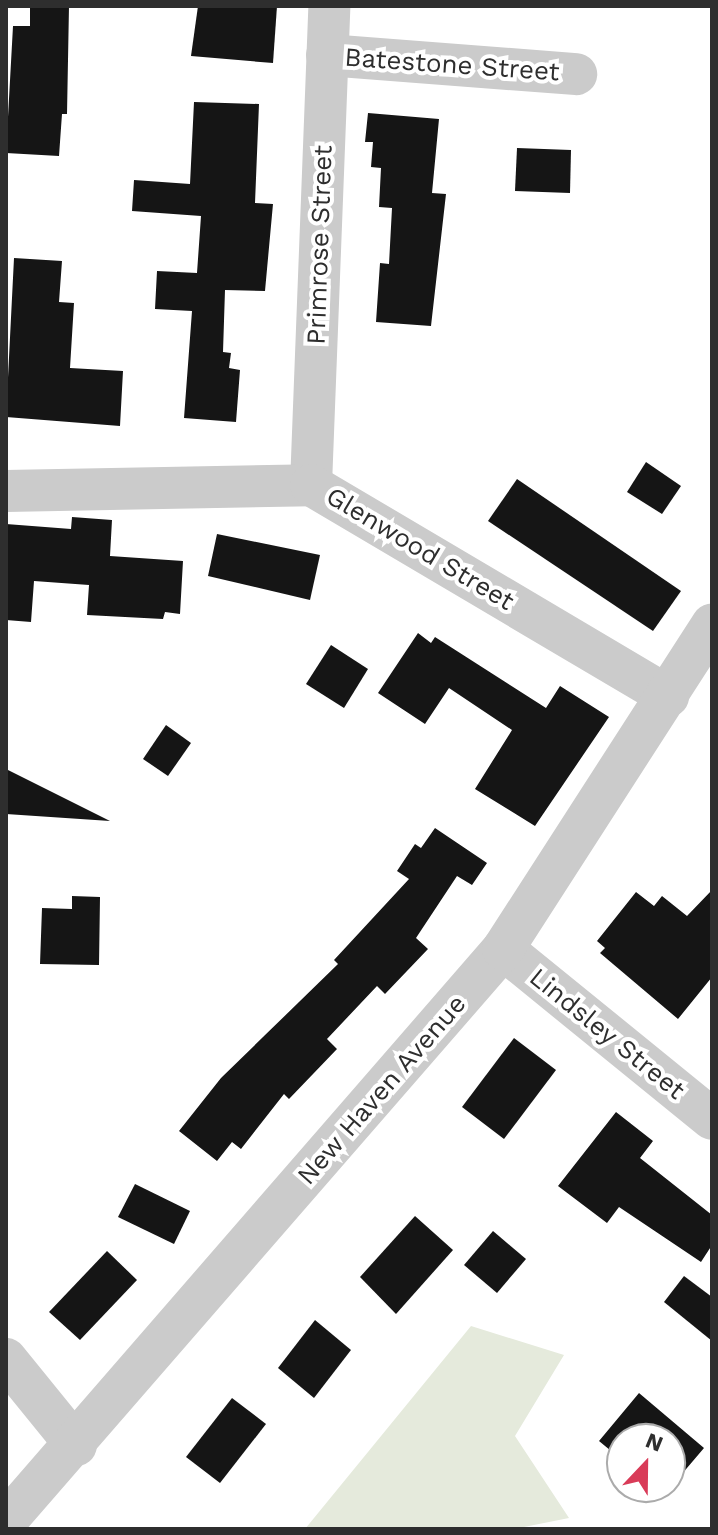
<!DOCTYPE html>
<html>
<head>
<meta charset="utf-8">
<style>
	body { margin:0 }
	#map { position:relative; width:718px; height:1535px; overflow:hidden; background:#fff; font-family:"Work Sans",sans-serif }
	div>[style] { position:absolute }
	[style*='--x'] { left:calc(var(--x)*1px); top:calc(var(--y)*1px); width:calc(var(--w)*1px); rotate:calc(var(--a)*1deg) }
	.green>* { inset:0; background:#e5eadc }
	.building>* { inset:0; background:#151515 }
	.minor>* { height:42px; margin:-21px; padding:0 21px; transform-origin:21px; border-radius:21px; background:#cbcbcb }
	span { translate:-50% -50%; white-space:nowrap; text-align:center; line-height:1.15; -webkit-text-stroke:8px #fff; paint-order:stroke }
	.street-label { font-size:26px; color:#2e2e2e }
	.frame { position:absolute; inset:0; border:8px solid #2e2e2e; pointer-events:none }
	.north { position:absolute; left:606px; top:1423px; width:80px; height:80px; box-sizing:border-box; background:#fff; border:2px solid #ababab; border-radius:50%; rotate:22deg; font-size:22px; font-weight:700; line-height:32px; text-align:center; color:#2e2e2e }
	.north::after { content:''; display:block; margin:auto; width:28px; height:36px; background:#d93b58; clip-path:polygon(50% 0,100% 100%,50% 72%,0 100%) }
</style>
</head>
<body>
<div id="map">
	<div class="green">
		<i style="clip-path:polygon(471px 1326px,564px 1355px,515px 1436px,569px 1518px,514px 1529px,305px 1529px)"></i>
	</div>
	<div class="building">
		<i style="clip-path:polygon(30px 6px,69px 6px,67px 114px,62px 114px,59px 156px,6px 153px,13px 26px,30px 26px)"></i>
		<i style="clip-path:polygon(198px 6px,277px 6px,273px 63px,191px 56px)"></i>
		<i style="clip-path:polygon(194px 102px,259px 104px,255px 203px,273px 204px,265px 291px,225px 290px,223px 352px,231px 353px,229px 368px,240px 370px,236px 422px,184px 418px,192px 311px,155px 309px,157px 271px,197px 273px,201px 216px,132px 211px,134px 180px,190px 184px)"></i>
		<i style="clip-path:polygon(368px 113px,439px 119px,432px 193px,446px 194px,431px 326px,376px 322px,380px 263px,389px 264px,392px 208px,379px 207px,381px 168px,371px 167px,373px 142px,365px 142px)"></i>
		<i style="clip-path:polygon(517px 148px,571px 150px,570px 193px,515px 191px)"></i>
		<i style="clip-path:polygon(14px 258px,62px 261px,59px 302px,74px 303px,70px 368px,123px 371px,120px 426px,6px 417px)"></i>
		<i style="clip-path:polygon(646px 462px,681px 486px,662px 514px,627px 492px)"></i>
		<i style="clip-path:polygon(517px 479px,681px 591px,653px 631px,488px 521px)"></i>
		<i style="clip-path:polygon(72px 517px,112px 520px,110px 556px,183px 561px,180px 614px,165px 612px,163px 619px,87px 615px,89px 585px,34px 581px,31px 622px,6px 620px,6px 524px,71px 529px)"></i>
		<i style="clip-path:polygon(217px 534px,320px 555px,310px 600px,208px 576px)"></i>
		<i style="clip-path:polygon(418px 633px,431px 643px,435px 637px,546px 708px,560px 686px,609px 717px,535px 826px,475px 789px,512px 730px,449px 688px,425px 724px,378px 693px)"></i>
		<i style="clip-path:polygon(331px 645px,368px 669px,344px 708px,306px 684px)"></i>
		<i style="clip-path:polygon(166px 725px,191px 743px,168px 776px,143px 759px)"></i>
		<i style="clip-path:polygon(6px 769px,110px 821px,6px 814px)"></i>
		<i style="clip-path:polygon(435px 828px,487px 863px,472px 885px,457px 876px,416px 938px,428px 949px,385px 994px,377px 986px,327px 1039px,337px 1049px,289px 1099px,284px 1094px,241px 1149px,232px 1142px,217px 1161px,179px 1131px,221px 1078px,338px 964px,334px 960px,409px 879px,397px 871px,415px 844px,421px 848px)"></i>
		<i style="clip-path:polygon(712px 890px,712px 977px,678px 1019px,600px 953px,605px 948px,597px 941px,636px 892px,654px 906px,662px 896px,687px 916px)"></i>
		<i style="clip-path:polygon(72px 896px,100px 897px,99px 965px,40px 964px,42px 908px,72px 909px)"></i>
		<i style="clip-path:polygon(514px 1038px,556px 1070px,504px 1139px,462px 1107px)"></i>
		<i style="clip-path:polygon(616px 1112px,653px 1141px,640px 1158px,712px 1215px,712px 1245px,701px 1262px,619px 1207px,607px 1223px,558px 1186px)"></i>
		<i style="clip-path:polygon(135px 1184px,190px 1211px,174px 1244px,118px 1217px)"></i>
		<i style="clip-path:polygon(415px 1216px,453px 1250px,396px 1314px,360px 1277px)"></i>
		<i style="clip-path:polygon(493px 1231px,526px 1259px,497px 1293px,464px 1265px)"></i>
		<i style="clip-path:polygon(107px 1251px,137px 1280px,80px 1340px,49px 1312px)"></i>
		<i style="clip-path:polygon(684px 1276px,712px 1297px,712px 1341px,664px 1302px)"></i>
		<i style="clip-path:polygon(315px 1320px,351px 1350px,314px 1398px,278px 1368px)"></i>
		<i style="clip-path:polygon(639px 1393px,704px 1448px,664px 1495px,654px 1487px,670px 1487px,670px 1439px,622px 1439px,622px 1460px,599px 1441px)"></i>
		<i style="clip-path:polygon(232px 1398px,266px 1424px,220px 1483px,186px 1457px)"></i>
	</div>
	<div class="minor">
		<i style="--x:327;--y:55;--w:250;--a:4.4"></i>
		<i style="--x:311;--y:485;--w:479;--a:-87.8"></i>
		<i style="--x:6;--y:491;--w:305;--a:-1.1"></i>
		<i style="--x:311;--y:485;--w:415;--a:30.6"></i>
		<i style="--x:503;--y:949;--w:269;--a:39.1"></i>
		<i style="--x:6;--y:1359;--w:111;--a:50.9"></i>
		<i style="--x:6;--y:1521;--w:758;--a:-49.01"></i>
		<i style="--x:503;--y:949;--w:386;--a:-57.2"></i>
	</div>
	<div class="street-label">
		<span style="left:452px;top:65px;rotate:4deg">Batestone Street</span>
		<span style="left:320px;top:245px;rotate:-88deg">Primrose Street</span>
		<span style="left:420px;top:549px;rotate:31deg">Glenwood Street</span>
		<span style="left:607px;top:1034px;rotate:39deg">Lindsley Street</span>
		<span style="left:382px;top:1090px;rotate:-49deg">New Haven Avenue</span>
	</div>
	<div class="frame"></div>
	<div class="north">N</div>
</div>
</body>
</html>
